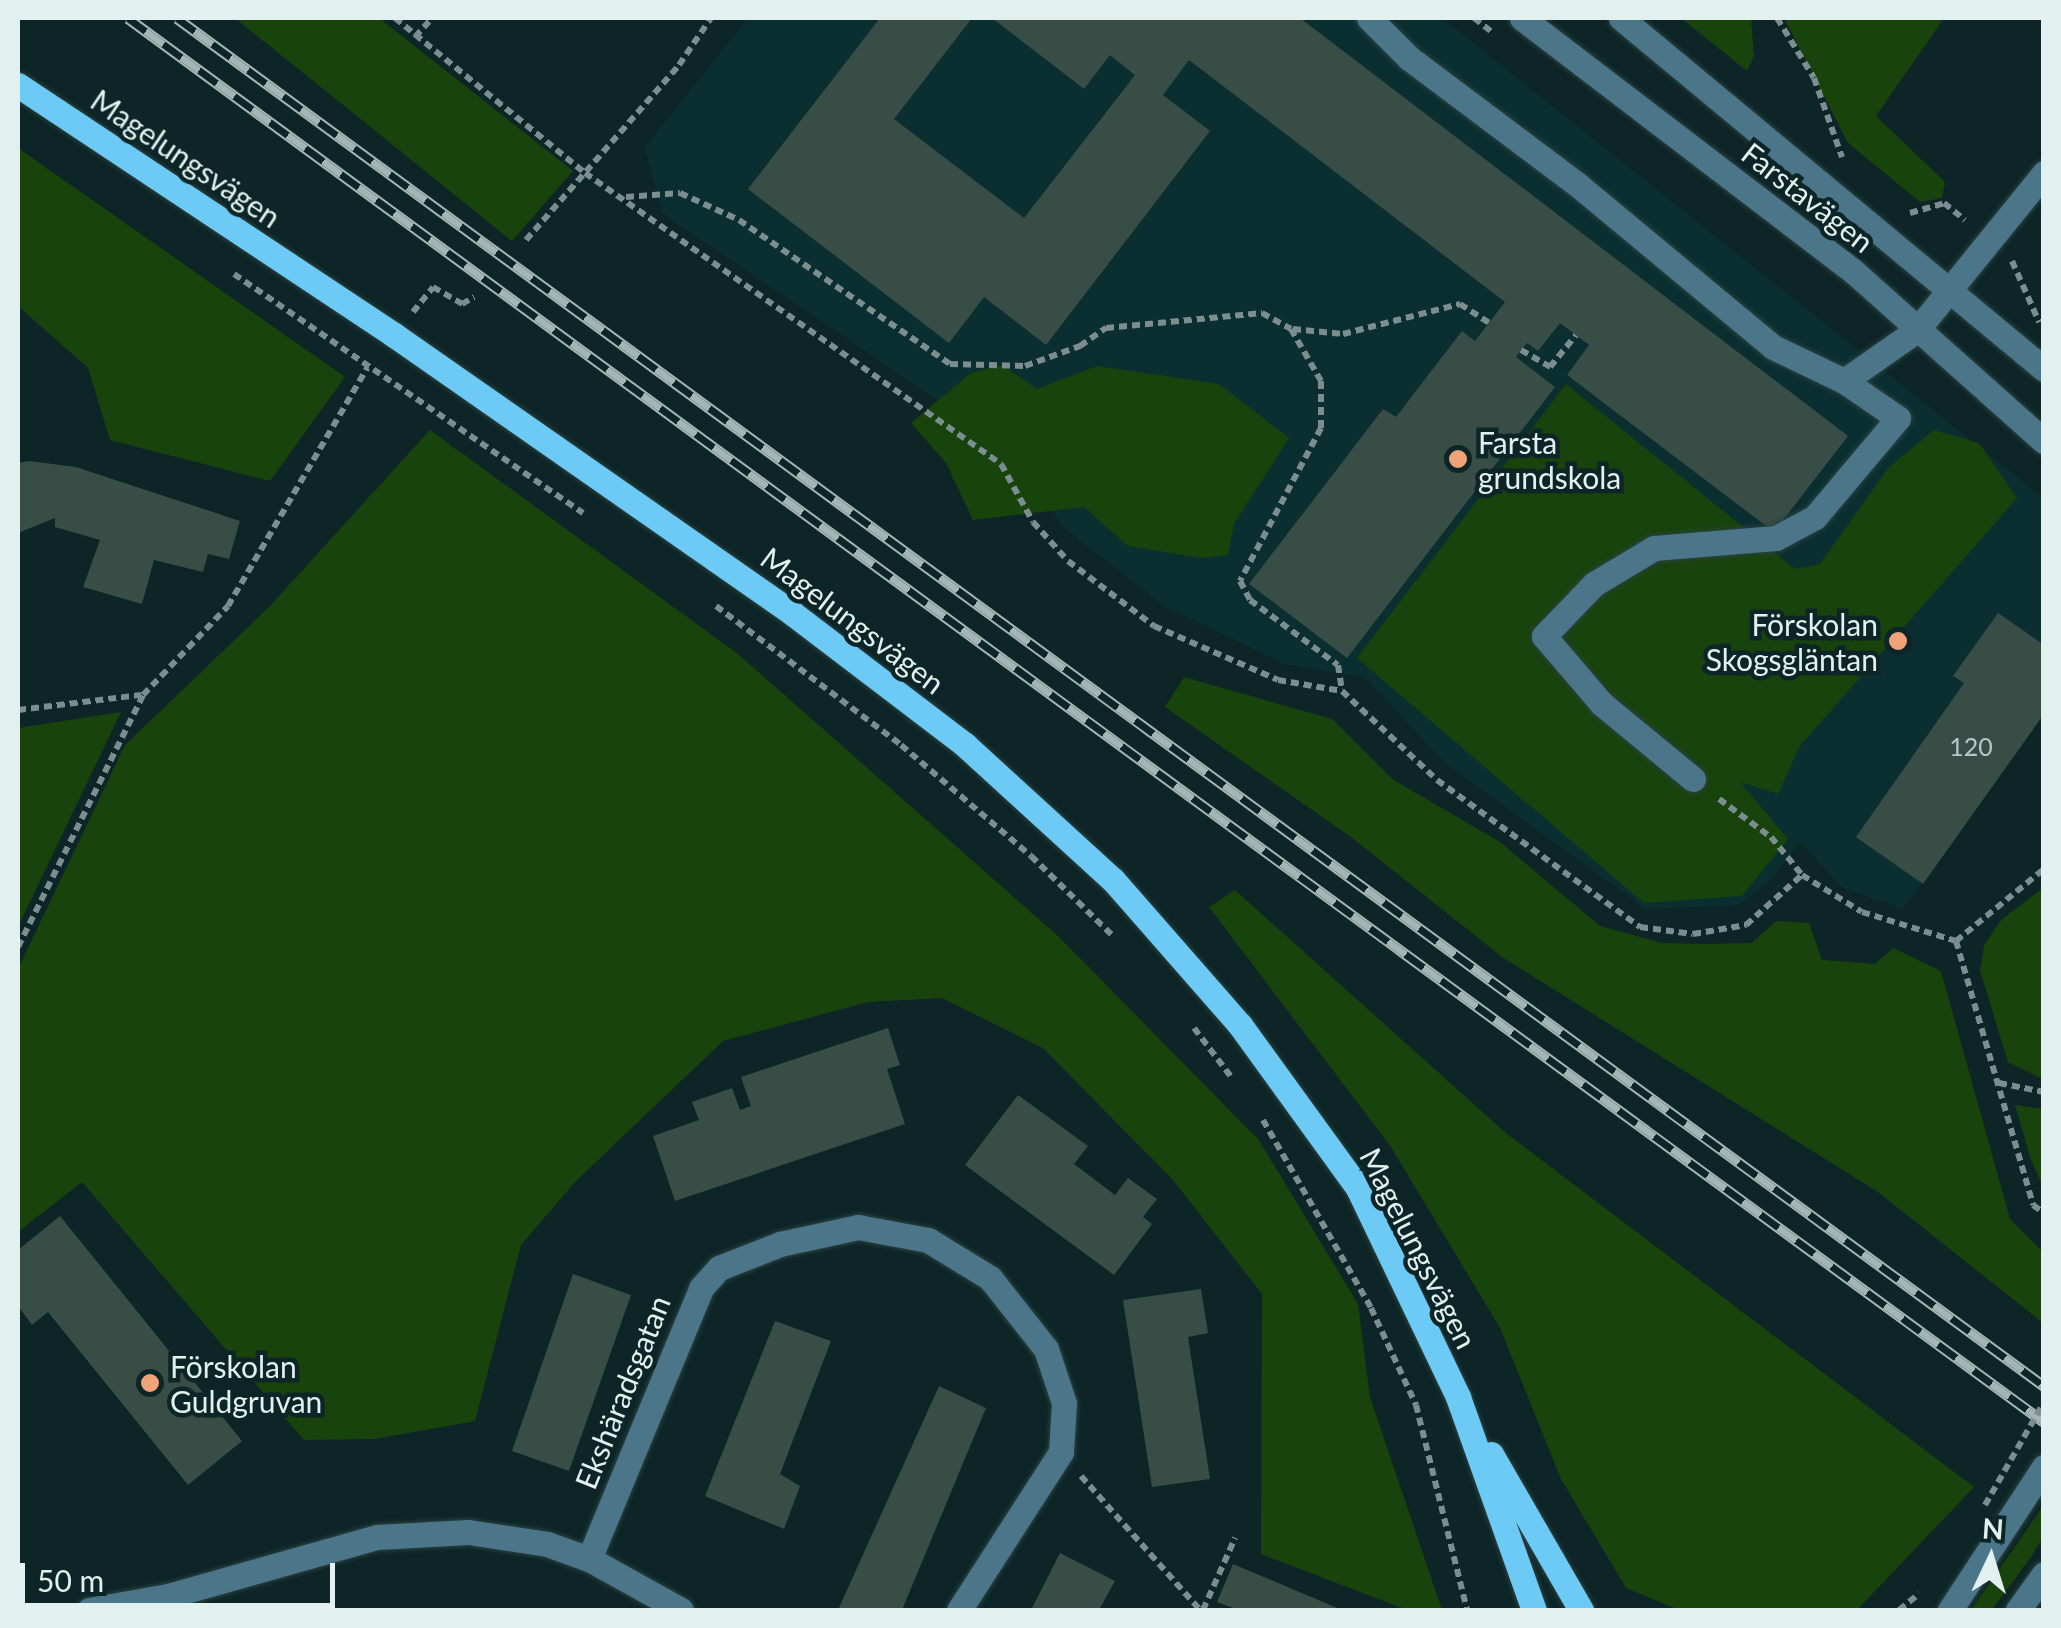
<!DOCTYPE html>
<html>
<head>
<meta charset="utf-8">
<style>
	body { margin:0 }
	#map { position:relative; width:2061px; height:1628px; overflow:hidden; background:#0d2526; font-family:Lato,sans-serif }
	div>[style] { position:absolute }
	[style*='--x'] { left:calc(var(--x)*1px); top:calc(var(--y)*1px); width:calc(var(--w)*1px); rotate:calc(var(--a)*1deg) }
	.built>* { inset:0; background:#0b2f30 }
	.green>* { inset:0; background:#19430c }
	.building>* { inset:0; background:#374d45 }
	.path>* { height:6px; margin-top:-3px; transform-origin:0; background:repeating-linear-gradient(90deg,#7b8d8e 0 8px,transparent 0 13px) }
	.roads { filter:drop-shadow(0 0 2px #2b4142) drop-shadow(0 0 2px #2b4142) }
	.minor>* { height:25px; margin:-12.5px; padding:0 12.5px; transform-origin:12.5px; border-radius:12.5px; background:#4b7589 }
	.major>* { height:25px; margin:-12.5px; padding:0 12.5px; transform-origin:12.5px; border-radius:12.5px; background:#6dcaf4 }
	.rail>* { height:11px; margin-top:-5.5px; transform-origin:0; background:repeating-linear-gradient(90deg,#0d2526 0 22px,#a4b5b5 0 44px); box-sizing:border-box; border-block:2px solid #a4b5b5 }
	.path-bridge>* { height:6px; margin-top:-3px; transform-origin:0; background:repeating-linear-gradient(90deg,#7b8d8e 0 8px,transparent 0 13px) }
	.dots>* { width:28px; height:28px; translate:-50% -50%; box-sizing:border-box; border:5px solid #0d2526; border-radius:50% }
	span { translate:-50% -50%; white-space:nowrap; text-align:center; line-height:1.15; -webkit-text-stroke:9px #0d2526; paint-order:stroke }
	.number-label { font-size:25px; color:#b7c7c5 }
	.number-label span { -webkit-text-stroke-width:0 }
	.street-label { font-size:30px; color:#e2f0f0 }
	.poi-label { font-size:30px; color:#e2f0f0 }
	.left { translate:0 -50%; text-align:left }
	.right { translate:-100% -50%; text-align:right }
	.frame { position:absolute; inset:0; border:20px solid #e2f0f0; pointer-events:none }
	.north { position:absolute; left:1941px; top:1508px; width:100px; height:100px; -webkit-text-stroke:8px #0d2526; paint-order:stroke; rotate:4deg; font-size:28px; font-weight:700; line-height:40px; text-align:center; color:#e2f0f0 }
	.north::after { content:''; display:block; margin:auto; width:35px; height:45px; background:#e2f0f0; clip-path:polygon(50% 0,100% 100%,50% 72%,0 100%) }
	.scale { position:absolute; left:20px; top:1563px; width:315px; height:45px; box-sizing:border-box; border:5px solid #e2f0f0; border-top:0; padding-left:12px; font-size:30px; line-height:35px; white-space:nowrap; color:#e2f0f0; -webkit-text-stroke:8px #0d2526; paint-order:stroke }
</style>
</head>
<body>
<div id="map">
	<div class="built">
		<i style="clip-path:polygon(748px 18px,1442px 18px,2043px 498px,2043px 714px,1903px 909px,1841px 887px,1800px 841px,1772px 879px,1739px 905px,1646px 909px,1445px 763px,1365px 677px,1285px 664px,1166px 607px,1063px 527px,1011px 450px,662px 213px,645px 147px)"></i>
	</div>
	<div class="green">
		<i style="clip-path:polygon(235px 18px,379px 18px,573px 171px,512px 241px)"></i>
		<i style="clip-path:polygon(1681px 18px,1751px 18px,1754px 56px,1747px 71px)"></i>
		<i style="clip-path:polygon(1784px 18px,1944px 18px,1876px 116px,1945px 182px,1942px 198px,1920px 202px,1848px 143px)"></i>
		<i style="clip-path:polygon(18px 148px,345px 377px,270px 481px,110px 440px,88px 368px,18px 306px)"></i>
		<i style="clip-path:polygon(1002px 365px,1037px 389px,1097px 366px,1219px 384px,1289px 438px,1234px 524px,1228px 555px,1201px 558px,1128px 546px,1084px 507px,973px 520px,946px 463px,911px 423px,971px 373px)"></i>
		<i style="clip-path:polygon(1566px 384px,1795px 569px,1820px 564px,1889px 467px,1934px 430px,1979px 443px,2017px 498px,1799px 747px,1778px 794px,1740px 782px,1788px 839px,1742px 896px,1644px 903px,1357px 658px)"></i>
		<i style="clip-path:polygon(430px 430px,738px 654px,1057px 935px,1259px 1140px,1358px 1304px,1370px 1397px,1442px 1610px,1407px 1610px,1261px 1554px,1262px 1294px,1173px 1180px,1043px 1048px,942px 998px,868px 1002px,723px 1041px,575px 1182px,521px 1245px,475px 1421px,375px 1439px,304px 1440px,82px 1182px,18px 1232px,18px 969px,125px 745px,270px 606px)"></i>
		<i style="clip-path:polygon(1184px 677px,1332px 719px,1392px 779px,1500px 842px,1600px 926px,1662px 943px,1703px 944px,1752px 943px,1776px 921px,1809px 923px,1822px 960px,1875px 964px,1893px 948px,1941px 971px,2010px 1219px,2043px 1252px,2043px 1323px,1878px 1192px,1502px 957px,1351px 837px,1165px 707px)"></i>
		<i style="clip-path:polygon(121px 712px,18px 927px,18px 728px)"></i>
		<i style="clip-path:polygon(2043px 888px,2043px 1079px,2008px 1062px,1980px 971px,1984px 945px,2001px 920px)"></i>
		<i style="clip-path:polygon(1235px 890px,1507px 1134px,1974px 1487px,1857px 1610px,1679px 1610px,1626px 1588px,1561px 1479px,1500px 1328px,1391px 1147px,1209px 907px)"></i>
		<i style="clip-path:polygon(2015px 1105px,2043px 1109px,2043px 1187px,2031px 1160px)"></i>
		<i style="clip-path:polygon(2041px 1509px,2043px 1537px,2031px 1557px,1992px 1610px,1971px 1610px)"></i>
	</div>
	<div class="building">
		<i style="clip-path:polygon(880px 18px,972px 18px,894px 119px,1024px 218px,1135px 75px,1110px 55px,1084px 89px,992px 18px,1300px 18px,1848px 436px,1774px 532px,1567px 375px,1589px 345px,1560px 323px,1538px 351px,1527px 343px,1516px 357px,1555px 387px,1347px 658px,1249px 584px,1383px 409px,1396px 417px,1462px 331px,1475px 341px,1505px 302px,1189px 60px,1163px 95px,1210px 131px,1046px 345px,984px 297px,949px 343px,748px 189px)"></i>
		<i style="clip-path:polygon(29px 461px,76px 467px,240px 521px,229px 559px,208px 554px,203px 572px,154px 560px,142px 604px,83px 587px,100px 540px,55px 527px,55px 518px,18px 533px,18px 463px)"></i>
		<i style="clip-path:polygon(1998px 613px,2044px 645px,2044px 714px,1923px 884px,1856px 837px,1964px 683px,1953px 676px)"></i>
		<i style="clip-path:polygon(888px 1028px,900px 1065px,887px 1069px,905px 1124px,675px 1201px,653px 1136px,699px 1120px,692px 1102px,732px 1088px,740px 1110px,751px 1106px,741px 1077px)"></i>
		<i style="clip-path:polygon(1018px 1095px,1088px 1146px,1074px 1164px,1115px 1195px,1128px 1178px,1157px 1199px,1143px 1217px,1152px 1224px,1114px 1275px,965px 1165px)"></i>
		<i style="clip-path:polygon(60px 1216px,242px 1441px,188px 1485px,48px 1312px,32px 1325px,18px 1306px,18px 1250px)"></i>
		<i style="clip-path:polygon(573px 1274px,631px 1295px,569px 1471px,512px 1451px)"></i>
		<i style="clip-path:polygon(1201px 1289px,1208px 1333px,1188px 1337px,1210px 1479px,1152px 1487px,1123px 1300px)"></i>
		<i style="clip-path:polygon(775px 1321px,831px 1341px,780px 1474px,800px 1486px,784px 1529px,705px 1496px)"></i>
		<i style="clip-path:polygon(939px 1386px,986px 1408px,902px 1610px,838px 1610px)"></i>
		<i style="clip-path:polygon(1060px 1553px,1115px 1581px,1099px 1610px,1031px 1610px)"></i>
		<i style="clip-path:polygon(1233px 1564px,1342px 1610px,1238px 1610px,1217px 1602px)"></i>
	</div>
	<div class="path">
		<i style="--x:395;--y:18;--w:245;--a:39.2"></i>
		<i style="--x:585;--y:173;--w:508;--a:34.97"></i>
		<i style="--x:1001;--y:464;--w:66;--a:61.1"></i>
		<i style="--x:1033;--y:522;--w:52;--a:48.1"></i>
		<i style="--x:1068;--y:561;--w:108;--a:37.1"></i>
		<i style="--x:1154;--y:626;--w:135;--a:23.5"></i>
		<i style="--x:1278;--y:680;--w:65;--a:9.8"></i>
		<i style="--x:1342;--y:691;--w:130;--a:43.1"></i>
		<i style="--x:1437;--y:780;--w:251;--a:35.9"></i>
		<i style="--x:1640;--y:927;--w:53;--a:7.5"></i>
		<i style="--x:1693;--y:934;--w:54;--a:-9.6"></i>
		<i style="--x:1746;--y:925;--w:75;--a:-41.8"></i>
		<i style="--x:1802;--y:875;--w:70;--a:31.7"></i>
		<i style="--x:1862;--y:912;--w:98;--a:17.1"></i>
		<i style="--x:1956;--y:941;--w:275;--a:73.7"></i>
		<i style="--x:2033;--y:1205;--w:14;--a:36"></i>
		<i style="--x:1474;--y:18;--w:23;--a:38"></i>
		<i style="--x:1777;--y:18;--w:70;--a:58.3"></i>
		<i style="--x:1814;--y:78;--w:84;--a:70.5"></i>
		<i style="--x:415;--y:37;--w:25;--a:-48"></i>
		<i style="--x:626;--y:197;--w:54;--a:-4.2"></i>
		<i style="--x:680;--y:193;--w:65;--a:24.6"></i>
		<i style="--x:739;--y:220;--w:255;--a:34.3"></i>
		<i style="--x:950;--y:364;--w:75;--a:1.5"></i>
		<i style="--x:1025;--y:366;--w:59;--a:-20"></i>
		<i style="--x:1080;--y:346;--w:32;--a:-35"></i>
		<i style="--x:1106;--y:328;--w:157;--a:-5.5"></i>
		<i style="--x:1262;--y:313;--w:33;--a:29"></i>
		<i style="--x:1291;--y:329;--w:60;--a:60"></i>
		<i style="--x:1321;--y:381;--w:47;--a:90"></i>
		<i style="--x:1321;--y:428;--w:173;--a:117.9"></i>
		<i style="--x:1240;--y:581;--w:21;--a:62"></i>
		<i style="--x:1250;--y:600;--w:109;--a:36.5"></i>
		<i style="--x:1338;--y:665;--w:26;--a:81"></i>
		<i style="--x:1910;--y:213;--w:35;--a:-16"></i>
		<i style="--x:1944;--y:203;--w:27;--a:39"></i>
		<i style="--x:526;--y:240;--w:232;--a:-48.8"></i>
		<i style="--x:679;--y:65;--w:57;--a:-55.8"></i>
		<i style="--x:2012;--y:261;--w:67;--a:66.1"></i>
		<i style="--x:234;--y:274;--w:423;--a:34.4"></i>
		<i style="--x:413;--y:312;--w:32;--a:-51"></i>
		<i style="--x:433;--y:287;--w:34;--a:30"></i>
		<i style="--x:462;--y:304;--w:14;--a:-30"></i>
		<i style="--x:1293;--y:329;--w:50;--a:5.7"></i>
		<i style="--x:1343;--y:334;--w:121;--a:-14.4"></i>
		<i style="--x:1460;--y:304;--w:35;--a:33"></i>
		<i style="--x:1521;--y:350;--w:34;--a:30"></i>
		<i style="--x:1550;--y:367;--w:41;--a:-50.9"></i>
		<i style="--x:716;--y:606;--w:231;--a:36.9"></i>
		<i style="--x:901;--y:745;--w:171;--a:40.5"></i>
		<i style="--x:1031;--y:856;--w:115;--a:44.3"></i>
		<i style="--x:18;--y:710;--w:124;--a:-7"></i>
		<i style="--x:1719;--y:799;--w:64;--a:36.2"></i>
		<i style="--x:1771;--y:837;--w:49;--a:50.8"></i>
		<i style="--x:1956;--y:941;--w:114;--a:-39.3"></i>
		<i style="--x:18;--y:947;--w:281;--a:-63.6"></i>
		<i style="--x:143;--y:695;--w:123;--a:-46.3"></i>
		<i style="--x:228;--y:606;--w:276;--a:-59.7"></i>
		<i style="--x:1194;--y:1028;--w:63;--a:52.8"></i>
		<i style="--x:1999;--y:1083;--w:46;--a:11.3"></i>
		<i style="--x:1263;--y:1120;--w:217;--a:60.1"></i>
		<i style="--x:1371;--y:1308;--w:107;--a:65.1"></i>
		<i style="--x:1416;--y:1405;--w:211;--a:76"></i>
		<i style="--x:1081;--y:1476;--w:179;--a:48.4"></i>
		<i style="--x:1203;--y:1610;--w:79;--a:-66"></i>
		<i style="--x:1899;--y:1610;--w:26;--a:-39"></i>
	</div>
	<div class="roads">
		<div class="minor">
			<i style="--x:1369;--y:18;--w:57;--a:45"></i>
			<i style="--x:1409;--y:58;--w:211;--a:36.9"></i>
			<i style="--x:1578;--y:185;--w:254;--a:39.7"></i>
			<i style="--x:1773;--y:347;--w:79;--a:25.6"></i>
			<i style="--x:1844;--y:381;--w:89;--a:-34.9"></i>
			<i style="--x:1917;--y:330;--w:202;--a:-51"></i>
			<i style="--x:1522;--y:18;--w:417;--a:37.4"></i>
			<i style="--x:1853;--y:271;--w:256;--a:41.7"></i>
			<i style="--x:1621;--y:18;--w:550;--a:39.69"></i>
			<i style="--x:1693;--y:779;--w:118;--a:-140.5"></i>
			<i style="--x:1602;--y:704;--w:89;--a:-130.5"></i>
			<i style="--x:1544;--y:636;--w:72;--a:-46.1"></i>
			<i style="--x:1594;--y:584;--w:70;--a:-31"></i>
			<i style="--x:1654;--y:548;--w:122;--a:-4.7"></i>
			<i style="--x:1776;--y:538;--w:44;--a:-28.3"></i>
			<i style="--x:1815;--y:517;--w:129;--a:-50"></i>
			<i style="--x:1898;--y:418;--w:65;--a:-145.6"></i>
			<i style="--x:589;--y:1559;--w:293;--a:-67.5"></i>
			<i style="--x:701;--y:1288;--w:27;--a:-48"></i>
			<i style="--x:719;--y:1268;--w:66;--a:-21.5"></i>
			<i style="--x:780;--y:1244;--w:80;--a:-12.3"></i>
			<i style="--x:858;--y:1227;--w:71;--a:10.5"></i>
			<i style="--x:928;--y:1240;--w:73;--a:31.5"></i>
			<i style="--x:990;--y:1278;--w:90;--a:51.7"></i>
			<i style="--x:1046;--y:1349;--w:57;--a:71.6"></i>
			<i style="--x:1064;--y:1403;--w:49;--a:93.5"></i>
			<i style="--x:1061;--y:1452;--w:188;--a:122.8"></i>
			<i style="--x:89;--y:1610;--w:80;--a:-10"></i>
			<i style="--x:168;--y:1596;--w:217;--a:-15.8"></i>
			<i style="--x:377;--y:1537;--w:91;--a:-3.1"></i>
			<i style="--x:468;--y:1532;--w:80;--a:8.6"></i>
			<i style="--x:547;--y:1544;--w:45;--a:19.7"></i>
			<i style="--x:589;--y:1559;--w:105;--a:29"></i>
			<i style="--x:1950;--y:1610;--w:171;--a:-56.7"></i>
			<i style="--x:2018;--y:1610;--w:44;--a:-54.2"></i>
		</div>
		<div class="major">
			<i style="--x:18;--y:85;--w:452;--a:33.6"></i>
			<i style="--x:394;--y:335;--w:485;--a:34.9"></i>
			<i style="--x:792;--y:613;--w:218;--a:37.3"></i>
			<i style="--x:965;--y:745;--w:200;--a:42.4"></i>
			<i style="--x:1113;--y:880;--w:193;--a:48.8"></i>
			<i style="--x:1240;--y:1025;--w:201;--a:54.1"></i>
			<i style="--x:1358;--y:1188;--w:232;--a:64.4"></i>
			<i style="--x:1458;--y:1397;--w:226;--a:70.4"></i>
			<i style="--x:1491;--y:1454;--w:180;--a:60"></i>
		</div>
	</div>
	<div class="rail">
		<i style="--x:128;--y:18;--w:2375;--a:36.23"></i>
		<i style="--x:177;--y:18;--w:2315;--a:36.23"></i>
	</div>
	<div class="path-bridge">
		<i style="--x:1985;--y:1505;--w:119;--a:-60.2"></i>
	</div>
	<div class="dots">
		<i style="left:1458px;top:459px;background:#f0a378"></i>
		<i style="left:1898px;top:641px;background:#f0a378"></i>
		<i style="left:150px;top:1383px;background:#f0a378"></i>
	</div>
	<div class="number-label">
		<span style="left:1971px;top:746px">120</span>
	</div>
	<div class="street-label">
		<span style="left:186px;top:158px;rotate:34deg">Magelungsvägen</span>
		<span style="left:1808px;top:197px;rotate:38deg">Farstavägen</span>
		<span style="left:853px;top:620px;rotate:37deg">Magelungsvägen</span>
		<span style="left:1419px;top:1248px;rotate:63deg">Magelungsvägen</span>
		<span style="left:622px;top:1392px;rotate:-68deg">Ekshäradsgatan</span>
	</div>
	<div class="poi-label">
		<span class="left" style="left:1478px;top:459px">Farsta<br>grundskola</span>
		<span class="right" style="left:1878px;top:641px">Förskolan<br>Skogsgläntan</span>
		<span class="left" style="left:170px;top:1383px">Förskolan<br>Guldgruvan</span>
	</div>
	<div class="frame"></div>
	<div class="north">N</div>
	<div class="scale">50 m</div>
</div>
</body>
</html>
